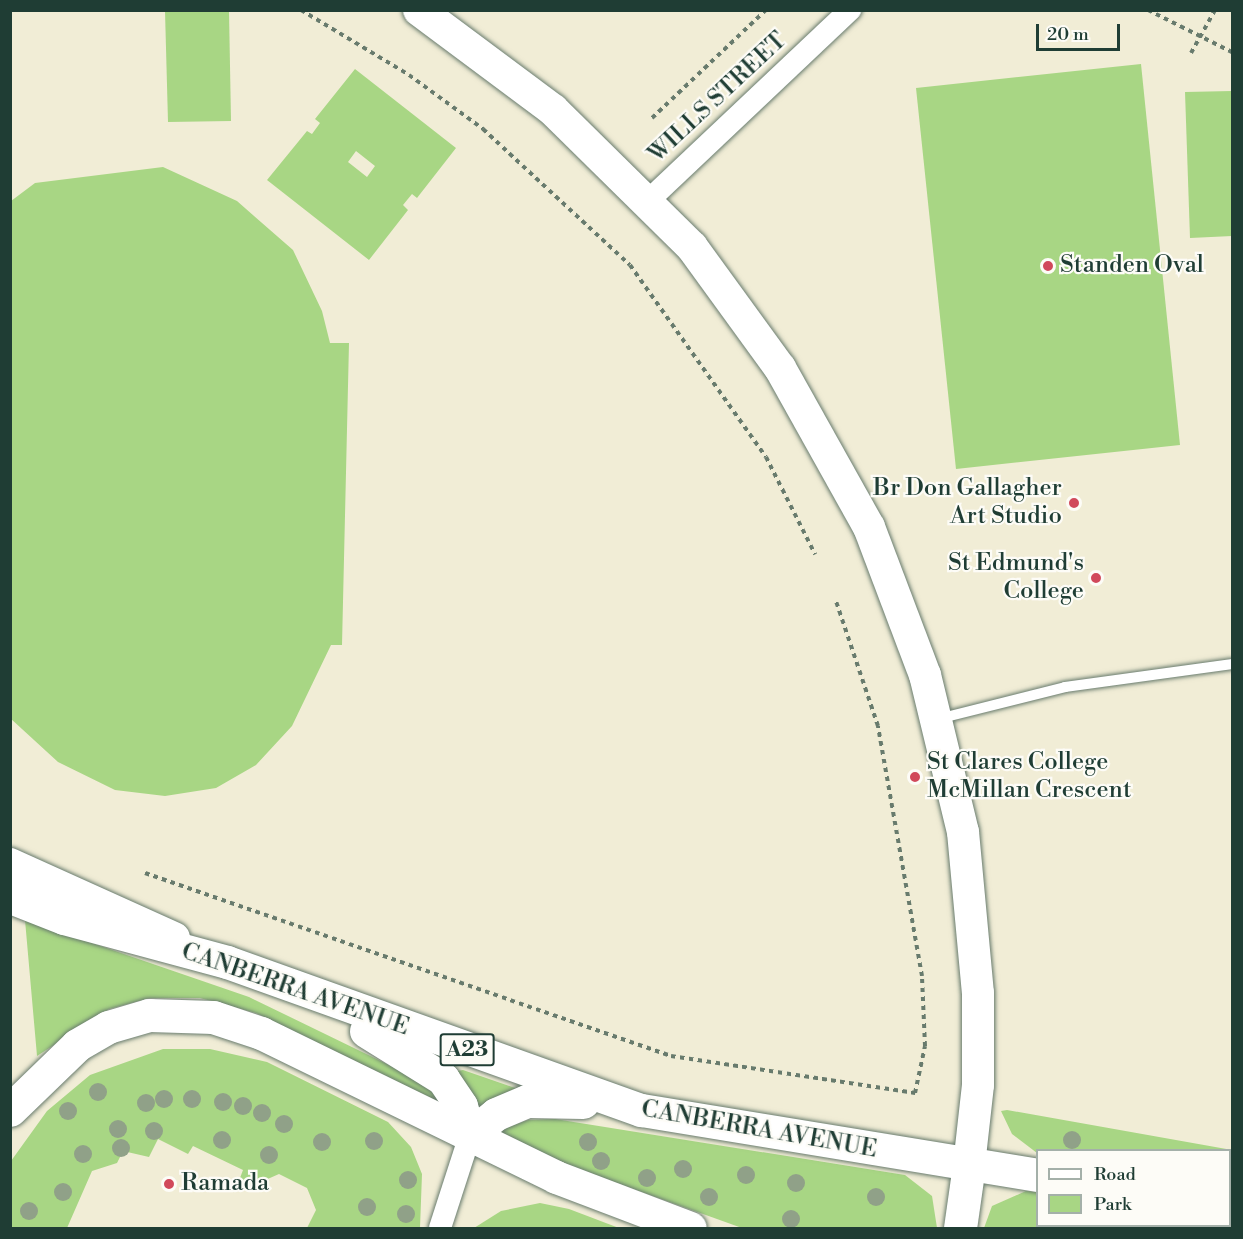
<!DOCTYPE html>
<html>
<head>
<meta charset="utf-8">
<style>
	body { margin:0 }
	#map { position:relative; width:1243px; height:1239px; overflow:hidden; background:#f1edd6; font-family:"Libre Bodoni",serif }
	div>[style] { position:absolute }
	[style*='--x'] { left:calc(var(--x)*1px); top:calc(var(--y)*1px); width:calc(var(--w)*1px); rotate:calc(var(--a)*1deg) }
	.green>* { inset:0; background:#a8d684 }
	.path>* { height:4px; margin-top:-2px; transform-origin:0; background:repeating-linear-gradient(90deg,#687b6d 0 4.5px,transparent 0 9px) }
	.roads { filter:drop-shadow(0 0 2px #687b6d) drop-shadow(0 0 2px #687b6d) }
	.lane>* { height:10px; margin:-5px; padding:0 5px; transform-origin:5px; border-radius:5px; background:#fff }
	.street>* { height:22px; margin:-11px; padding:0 11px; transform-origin:11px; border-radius:11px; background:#fff }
	.secondary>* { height:32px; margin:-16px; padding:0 16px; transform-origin:16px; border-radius:16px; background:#fff }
	.highway>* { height:33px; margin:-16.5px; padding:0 16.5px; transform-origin:16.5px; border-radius:16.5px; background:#fff }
	.trees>* { width:18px; height:18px; margin:-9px; border-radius:50%; background:#90a188 }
	.dots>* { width:16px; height:16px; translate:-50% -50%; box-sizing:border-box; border:3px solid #fdfcf7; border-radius:50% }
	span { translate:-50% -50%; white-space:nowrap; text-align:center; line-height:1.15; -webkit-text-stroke:4.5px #fdfcf7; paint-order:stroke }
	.shield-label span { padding:2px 4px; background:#fdfcf7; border:2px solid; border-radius:4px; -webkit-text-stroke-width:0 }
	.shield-label { font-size:22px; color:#1f3d34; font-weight:700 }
	.street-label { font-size:24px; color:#1f3d34 }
	.poi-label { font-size:24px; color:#1f3d34 }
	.left { translate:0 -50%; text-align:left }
	.right { translate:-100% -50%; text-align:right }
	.frame { position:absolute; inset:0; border:12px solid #1f3d34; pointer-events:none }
	.legend { position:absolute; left:1036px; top:1149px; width:195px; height:78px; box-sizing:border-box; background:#fdfcf7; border:2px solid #a4b0a9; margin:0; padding:8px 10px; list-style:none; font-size:18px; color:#1f3d34 }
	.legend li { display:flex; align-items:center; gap:12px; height:30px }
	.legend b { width:30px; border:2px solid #a4b0a9 }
	.scale { position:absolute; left:1036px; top:24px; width:84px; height:27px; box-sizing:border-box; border:3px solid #1f3d34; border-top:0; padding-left:8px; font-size:18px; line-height:21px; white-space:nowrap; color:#1f3d34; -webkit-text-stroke:4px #fdfcf7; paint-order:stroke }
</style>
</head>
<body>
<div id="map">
	<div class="green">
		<i style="clip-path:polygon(165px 11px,229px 11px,231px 121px,168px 122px)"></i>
		<i style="clip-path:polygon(1141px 64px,1180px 445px,956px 469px,916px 88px)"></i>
		<i style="clip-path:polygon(evenodd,355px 69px,456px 148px,417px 198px,412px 194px,403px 205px,408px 210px,369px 260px,267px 180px,307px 131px,312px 134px,320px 123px,315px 119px,355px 69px,356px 151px,375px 166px,367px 177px,348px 162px,356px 151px)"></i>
		<i style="clip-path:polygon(1232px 91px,1232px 236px,1190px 238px,1185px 92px)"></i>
		<i style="clip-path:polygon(163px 167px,237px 201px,293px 250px,322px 311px,330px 343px,349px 343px,342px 645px,331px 645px,292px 726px,256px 765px,216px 788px,165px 796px,115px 790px,58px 762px,10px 718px,11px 201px,35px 183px)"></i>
		<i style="clip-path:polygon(25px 920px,249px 997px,428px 1084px,446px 1106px,256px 1013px,200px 998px,150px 998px,109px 1009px,37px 1056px)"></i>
		<i style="clip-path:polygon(163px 1049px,210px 1049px,267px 1062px,388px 1122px,411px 1147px,422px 1174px,420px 1228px,307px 1228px,316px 1210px,307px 1188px,279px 1174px,254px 1185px,240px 1178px,243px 1170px,193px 1146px,188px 1154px,158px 1139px,149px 1157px,123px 1151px,117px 1163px,92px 1171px,67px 1228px,11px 1228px,11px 1161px,47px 1111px,90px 1075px)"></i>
		<i style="clip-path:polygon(463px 1070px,518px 1089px,478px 1111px,457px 1071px)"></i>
		<i style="clip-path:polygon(1007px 1110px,1232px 1150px,1232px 1186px,1230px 1150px,1037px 1153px,1012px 1134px,1001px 1111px)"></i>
		<i style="clip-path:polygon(555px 1119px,905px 1175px,932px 1196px,937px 1228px,742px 1228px,575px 1168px,497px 1131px,528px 1120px)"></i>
		<i style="clip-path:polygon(1026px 1191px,1037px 1192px,1038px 1226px,1230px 1222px,1232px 1228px,984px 1228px,992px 1206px)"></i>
		<i style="clip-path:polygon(540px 1203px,569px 1209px,619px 1228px,474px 1228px,501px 1211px)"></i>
	</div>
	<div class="path">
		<i style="--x:301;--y:10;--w:126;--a:31"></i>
		<i style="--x:409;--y:75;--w:92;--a:36.1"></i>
		<i style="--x:483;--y:129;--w:200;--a:42.8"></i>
		<i style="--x:630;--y:265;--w:235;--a:54.7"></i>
		<i style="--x:766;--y:457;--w:109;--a:63.2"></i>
		<i style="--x:1148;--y:10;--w:94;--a:26.6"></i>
		<i style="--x:1191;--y:53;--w:49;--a:-60.8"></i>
		<i style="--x:652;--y:118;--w:157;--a:-43.5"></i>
		<i style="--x:145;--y:873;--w:557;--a:19.18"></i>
		<i style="--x:671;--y:1056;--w:247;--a:8.6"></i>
		<i style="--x:915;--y:1093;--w:48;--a:-78"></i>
		<i style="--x:925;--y:1046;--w:70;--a:-92.5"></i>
		<i style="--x:922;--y:976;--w:254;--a:-100"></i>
		<i style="--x:878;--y:726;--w:132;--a:-108.6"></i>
	</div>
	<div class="roads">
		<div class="lane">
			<i style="--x:938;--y:719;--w:131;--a:-14.1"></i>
			<i style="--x:1065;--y:687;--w:169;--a:-7.8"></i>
		</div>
		<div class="street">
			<i style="--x:649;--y:200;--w:277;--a:-43.4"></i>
			<i style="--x:440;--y:1228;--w:98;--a:-72.1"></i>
		</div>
		<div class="secondary">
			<i style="--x:419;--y:10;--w:167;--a:36.7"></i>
			<i style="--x:553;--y:110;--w:195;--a:44.6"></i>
			<i style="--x:692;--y:247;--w:150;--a:54"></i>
			<i style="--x:780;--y:368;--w:182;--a:60.8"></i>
			<i style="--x:869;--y:527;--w:158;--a:69.3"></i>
			<i style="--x:925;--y:675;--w:162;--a:76.4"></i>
			<i style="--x:963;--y:832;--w:162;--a:84.7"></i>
			<i style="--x:978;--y:993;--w:92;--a:90"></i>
			<i style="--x:978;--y:1085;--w:81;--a:96.4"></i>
			<i style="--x:10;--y:864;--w:180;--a:24.3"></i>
		</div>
		<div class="highway">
			<i style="--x:10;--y:897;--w:58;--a:21.3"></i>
			<i style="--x:64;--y:918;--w:169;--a:15.1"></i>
			<i style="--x:227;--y:962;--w:440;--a:19.7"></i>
			<i style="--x:641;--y:1110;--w:402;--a:9.3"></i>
			<i style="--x:366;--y:1031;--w:91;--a:31.9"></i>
			<i style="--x:443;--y:1079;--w:32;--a:56"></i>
			<i style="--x:461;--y:1106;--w:30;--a:73"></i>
			<i style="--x:10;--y:1110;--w:93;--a:-44.1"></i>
			<i style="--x:77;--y:1045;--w:36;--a:-30"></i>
			<i style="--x:108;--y:1027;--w:43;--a:-16.3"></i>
			<i style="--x:149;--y:1015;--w:64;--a:1.8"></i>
			<i style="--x:213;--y:1017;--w:51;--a:18.4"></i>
			<i style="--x:261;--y:1033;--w:328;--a:26"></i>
			<i style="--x:556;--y:1177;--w:143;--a:20.8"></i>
			<i style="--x:470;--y:1135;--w:33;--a:-39"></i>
			<i style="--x:496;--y:1114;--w:34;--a:-23"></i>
			<i style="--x:527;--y:1101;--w:56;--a:1"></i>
			<i style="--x:1230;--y:1204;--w:2;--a:27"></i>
			<i style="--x:960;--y:1228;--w:64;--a:-81.9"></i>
		</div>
	</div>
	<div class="trees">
		<i style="left:98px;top:1092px"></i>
		<i style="left:164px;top:1099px"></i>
		<i style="left:192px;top:1099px"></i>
		<i style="left:223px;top:1102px"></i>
		<i style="left:146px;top:1103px"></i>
		<i style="left:243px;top:1106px"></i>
		<i style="left:68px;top:1111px"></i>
		<i style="left:262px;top:1113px"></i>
		<i style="left:284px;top:1124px"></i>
		<i style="left:118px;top:1129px"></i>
		<i style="left:154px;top:1131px"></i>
		<i style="left:222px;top:1140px"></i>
		<i style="left:1072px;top:1140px"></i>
		<i style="left:374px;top:1141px"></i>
		<i style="left:322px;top:1142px"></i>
		<i style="left:588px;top:1142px"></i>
		<i style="left:121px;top:1148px"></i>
		<i style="left:83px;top:1154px"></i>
		<i style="left:269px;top:1155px"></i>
		<i style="left:601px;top:1161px"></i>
		<i style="left:683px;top:1169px"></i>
		<i style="left:746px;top:1175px"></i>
		<i style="left:647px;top:1178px"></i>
		<i style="left:408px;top:1180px"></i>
		<i style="left:796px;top:1183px"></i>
		<i style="left:63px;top:1192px"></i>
		<i style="left:709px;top:1197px"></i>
		<i style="left:876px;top:1197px"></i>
		<i style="left:367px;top:1207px"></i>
		<i style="left:29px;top:1211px"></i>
		<i style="left:406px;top:1214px"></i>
		<i style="left:791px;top:1219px"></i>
	</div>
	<div class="dots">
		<i style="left:1048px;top:266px;background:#d1495b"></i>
		<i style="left:1074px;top:503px;background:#d1495b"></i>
		<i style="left:1096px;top:578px;background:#d1495b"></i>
		<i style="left:915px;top:777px;background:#d1495b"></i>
		<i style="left:169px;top:1184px;background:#d1495b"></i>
	</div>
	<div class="shield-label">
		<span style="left:467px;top:1050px">A23</span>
	</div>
	<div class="street-label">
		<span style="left:718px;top:98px;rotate:-43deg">WILLS STREET</span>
		<span style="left:295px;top:990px;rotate:19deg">CANBERRA AVENUE</span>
		<span style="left:759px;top:1130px;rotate:10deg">CANBERRA AVENUE</span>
	</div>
	<div class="poi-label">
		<span class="left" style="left:1060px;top:266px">Standen Oval</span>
		<span class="right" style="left:1062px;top:503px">Br Don Gallagher<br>Art Studio</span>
		<span class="right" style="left:1084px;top:578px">St Edmund's<br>College</span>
		<span class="left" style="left:927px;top:777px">St Clares College<br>McMillan Crescent</span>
		<span class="left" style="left:181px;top:1184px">Ramada</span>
	</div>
	<div class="frame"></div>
	<ul class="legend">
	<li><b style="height:8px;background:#fff"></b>Road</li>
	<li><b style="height:16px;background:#a8d684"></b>Park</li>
	</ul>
	<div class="scale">20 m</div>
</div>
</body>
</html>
